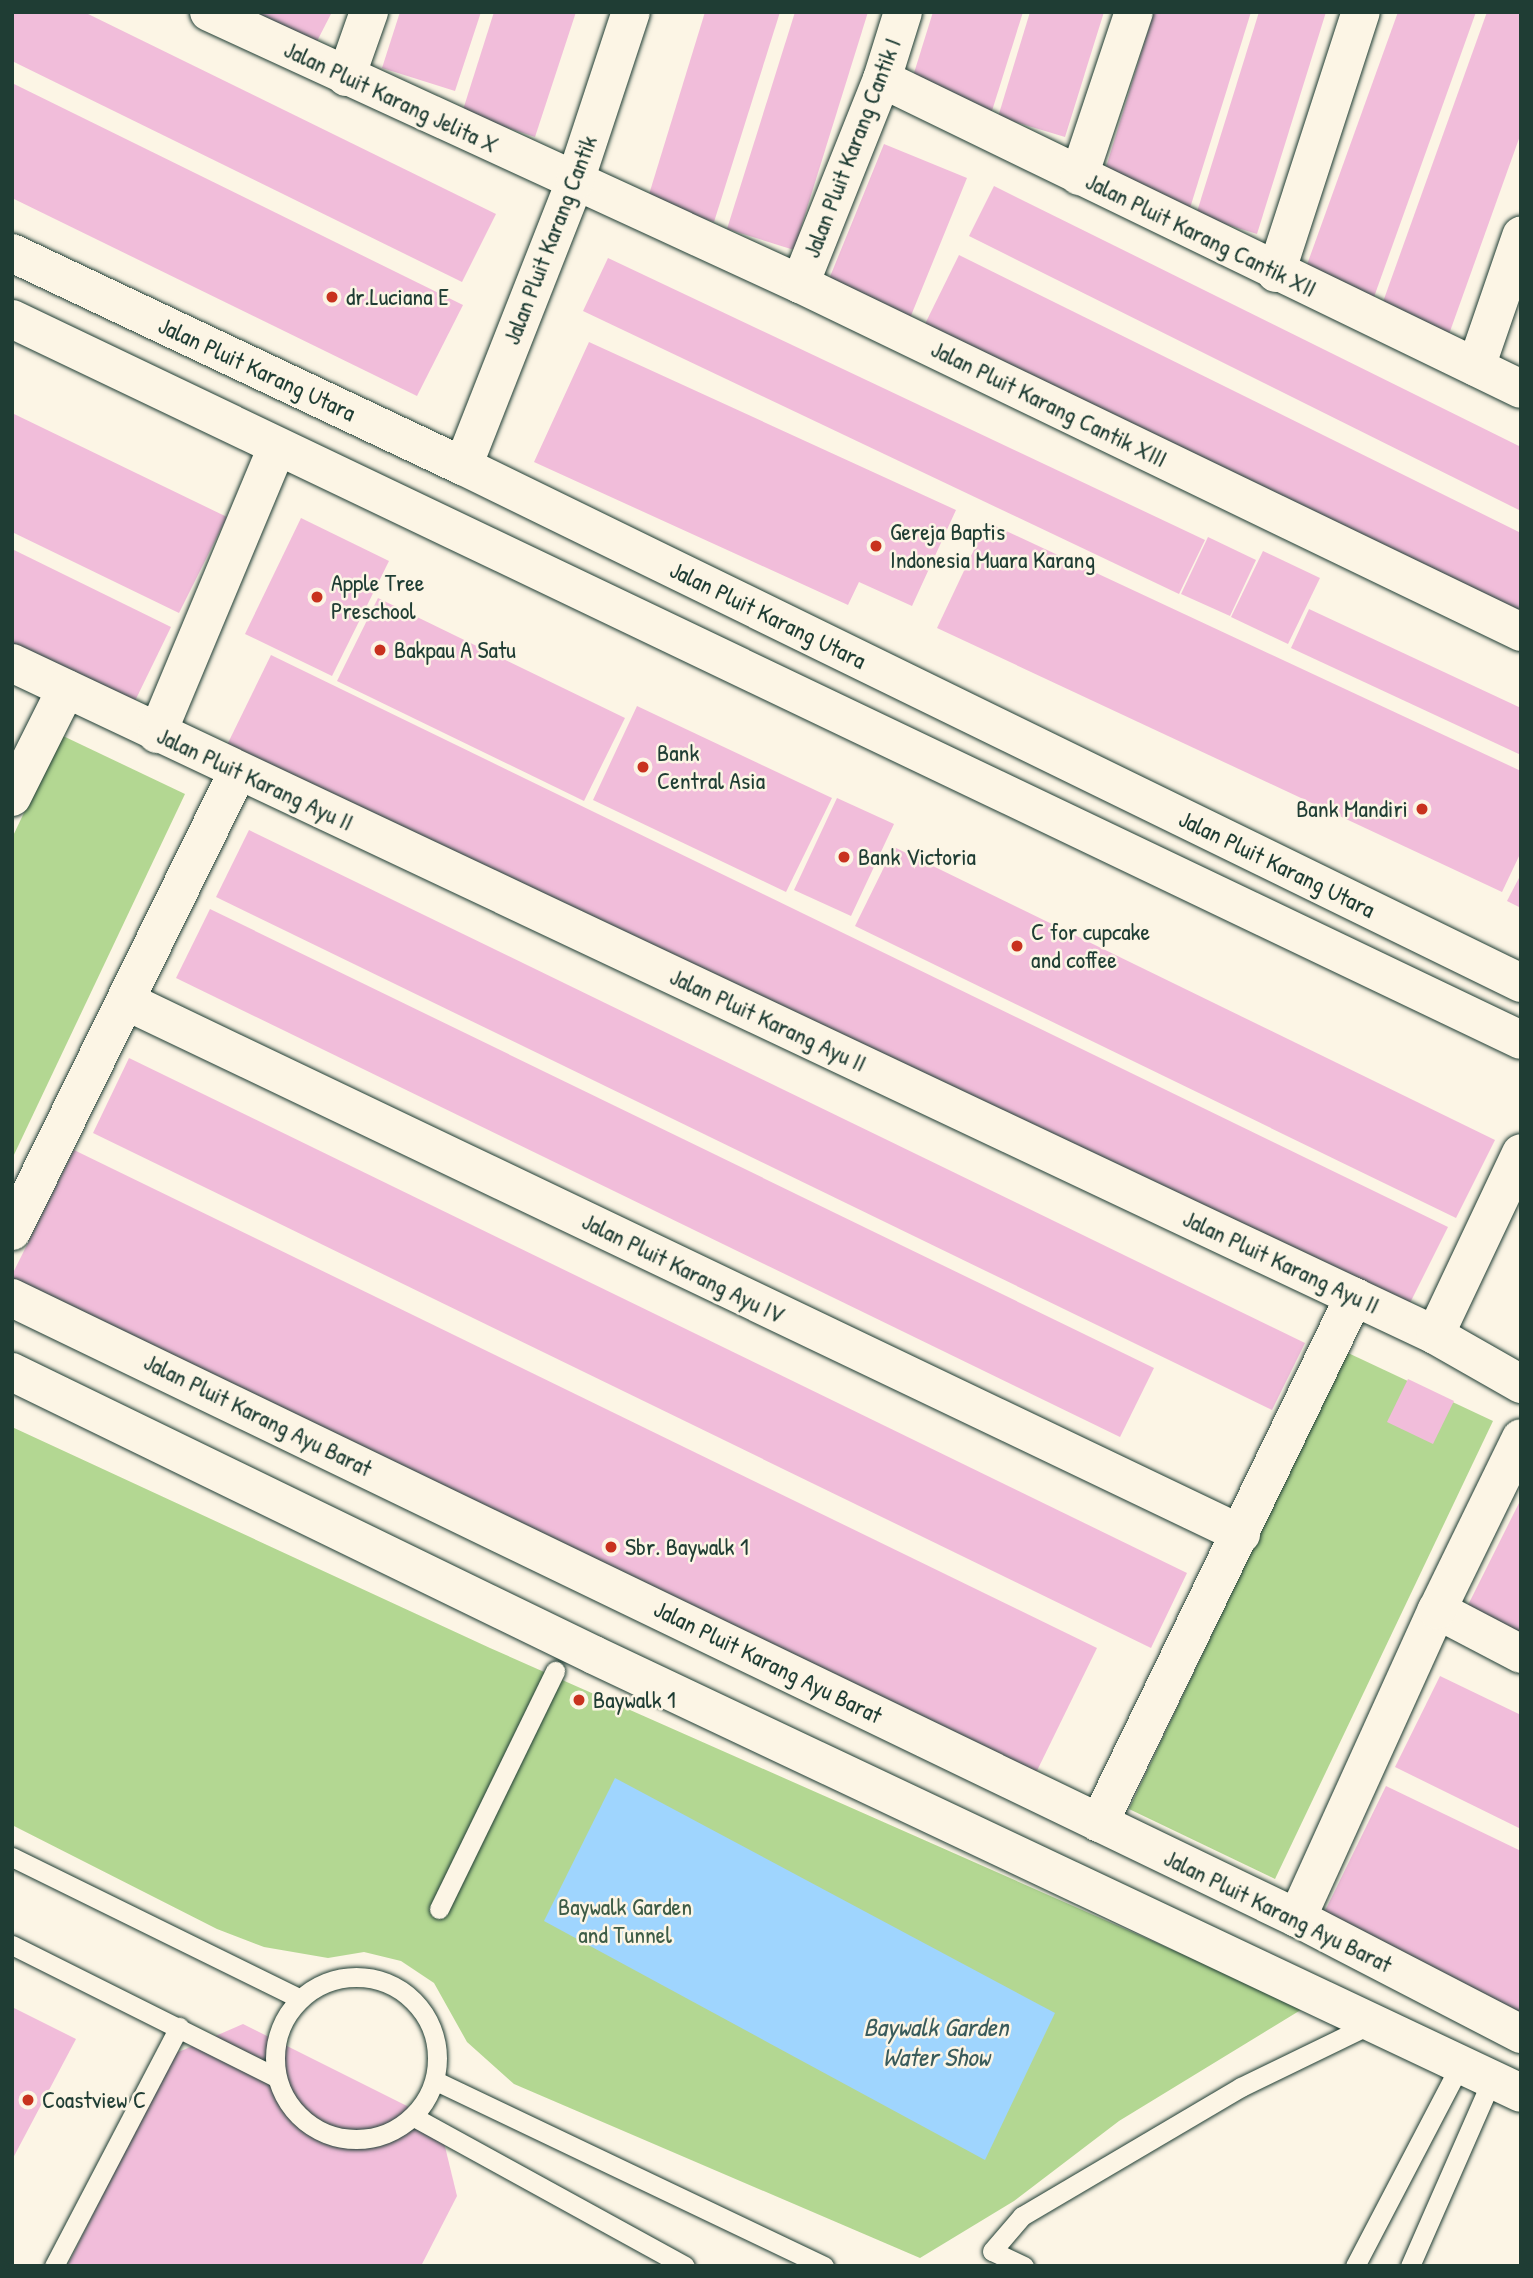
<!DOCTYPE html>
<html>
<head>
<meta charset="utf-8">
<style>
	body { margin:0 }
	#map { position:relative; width:1533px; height:2278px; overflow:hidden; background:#fcf5e5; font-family:"Patrick Hand",sans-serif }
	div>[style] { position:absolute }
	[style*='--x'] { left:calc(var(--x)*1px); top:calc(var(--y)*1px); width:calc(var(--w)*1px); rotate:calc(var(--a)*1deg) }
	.green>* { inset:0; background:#b3d792 }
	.water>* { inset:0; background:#9fd5fe }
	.building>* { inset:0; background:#f1bdda }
	.roads { filter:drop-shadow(0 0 2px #1f3d34) drop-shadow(0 0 2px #1f3d34) }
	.lane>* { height:19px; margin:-9.5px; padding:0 9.5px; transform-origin:9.5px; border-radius:9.5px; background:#fcf5e5 }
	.lane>.ring { margin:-9.5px; padding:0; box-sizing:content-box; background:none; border:19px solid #fcf5e5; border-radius:50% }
	.street>* { height:38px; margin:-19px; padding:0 19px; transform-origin:19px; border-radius:19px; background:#fcf5e5 }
	.secondary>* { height:38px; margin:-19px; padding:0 19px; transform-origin:19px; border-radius:19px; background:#fcf5e5 }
	.dots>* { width:19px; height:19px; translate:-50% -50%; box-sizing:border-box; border:4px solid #fcf5e5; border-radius:50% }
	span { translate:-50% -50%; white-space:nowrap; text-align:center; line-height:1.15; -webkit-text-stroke:5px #fcf5e5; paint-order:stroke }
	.street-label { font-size:24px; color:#1f3d34 }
	.poi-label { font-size:24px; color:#1f3d34 }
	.left { translate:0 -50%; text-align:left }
	.right { translate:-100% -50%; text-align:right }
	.park-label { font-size:24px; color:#3d5c47 }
	.water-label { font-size:26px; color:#395b5c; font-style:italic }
	.frame { position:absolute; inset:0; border:14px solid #1f3d34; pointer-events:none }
</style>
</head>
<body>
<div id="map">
	<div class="green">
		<i style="clip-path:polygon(61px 735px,185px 794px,12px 1159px,12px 838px)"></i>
		<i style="clip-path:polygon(1346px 1352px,1493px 1421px,1275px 1879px,1129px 1809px)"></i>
		<i style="clip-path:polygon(12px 1427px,490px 1648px,1304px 2008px,1119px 2121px,1014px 2201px,920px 2258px,514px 2084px,467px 2042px,434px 1983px,401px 1961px,364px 1952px,328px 1958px,264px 1947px,217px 1929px,12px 1825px)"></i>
	</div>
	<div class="water">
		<i style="clip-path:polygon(615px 1778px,1055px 2013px,985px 2160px,544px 1921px)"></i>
	</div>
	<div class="building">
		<i style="clip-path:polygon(12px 12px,84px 12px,496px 214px,462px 282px,12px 61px)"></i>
		<i style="clip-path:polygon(242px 12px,332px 12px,314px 47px)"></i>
		<i style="clip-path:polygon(400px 12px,481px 12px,455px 91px,382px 68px)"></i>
		<i style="clip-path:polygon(494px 12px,576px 12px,535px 137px,462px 113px)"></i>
		<i style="clip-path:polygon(705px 12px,780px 12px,714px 222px,647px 201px)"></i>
		<i style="clip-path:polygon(795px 12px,868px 12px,794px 250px,727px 229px)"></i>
		<i style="clip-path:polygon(933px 12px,1023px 12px,991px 114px,909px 89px)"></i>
		<i style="clip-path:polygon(1030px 12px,1104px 12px,1065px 137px,998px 117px)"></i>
		<i style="clip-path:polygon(1154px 12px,1251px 12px,1190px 208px,1102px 180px)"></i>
		<i style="clip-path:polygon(1259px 12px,1326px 12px,1257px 234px,1196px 215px)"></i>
		<i style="clip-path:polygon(1398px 12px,1476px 12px,1374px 297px,1304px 273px)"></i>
		<i style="clip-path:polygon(1487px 12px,1521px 12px,1521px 133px,1448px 337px,1379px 313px)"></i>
		<i style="clip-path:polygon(12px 83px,463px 305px,417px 396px,12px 198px)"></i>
		<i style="clip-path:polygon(884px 144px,967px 178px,908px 323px,825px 289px)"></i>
		<i style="clip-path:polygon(994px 186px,1521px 447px,1521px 511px,969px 236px)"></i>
		<i style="clip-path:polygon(959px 255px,1521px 533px,1521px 627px,922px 330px)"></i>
		<i style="clip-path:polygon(608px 258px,1205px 540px,1179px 594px,583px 311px)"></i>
		<i style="clip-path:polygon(589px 342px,956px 510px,912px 606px,859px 582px,848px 605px,534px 462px)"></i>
		<i style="clip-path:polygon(12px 413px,227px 517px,179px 613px,12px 532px)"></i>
		<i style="clip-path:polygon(301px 518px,389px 561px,332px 676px,245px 634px)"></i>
		<i style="clip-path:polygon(987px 522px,1521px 771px,1521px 852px,1502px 892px,937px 628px)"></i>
		<i style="clip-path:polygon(1208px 537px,1256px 560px,1230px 616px,1181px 594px)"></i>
		<i style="clip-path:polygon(12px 549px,171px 627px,133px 705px,12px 646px)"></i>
		<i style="clip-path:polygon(1263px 551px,1320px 578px,1288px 644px,1231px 617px)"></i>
		<i style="clip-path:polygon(378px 598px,625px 718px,584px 801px,337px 681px)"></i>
		<i style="clip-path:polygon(1309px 609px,1521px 708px,1521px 755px,1291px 648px)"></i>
		<i style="clip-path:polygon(271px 655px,1448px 1227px,1403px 1317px,227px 745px)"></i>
		<i style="clip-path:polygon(637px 706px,832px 798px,786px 892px,593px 800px)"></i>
		<i style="clip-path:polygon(837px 798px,894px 824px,851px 916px,794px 890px)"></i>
		<i style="clip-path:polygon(249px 830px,1305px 1343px,1272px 1410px,216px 897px)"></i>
		<i style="clip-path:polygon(894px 847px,1495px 1140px,1456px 1218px,855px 926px)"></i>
		<i style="clip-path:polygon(1521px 874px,1521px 908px,1507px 901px)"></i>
		<i style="clip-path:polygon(210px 909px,1154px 1368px,1120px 1437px,176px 978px)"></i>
		<i style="clip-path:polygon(129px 1058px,1187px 1573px,1151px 1648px,93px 1133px)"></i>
		<i style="clip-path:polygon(74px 1150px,1097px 1648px,1031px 1783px,12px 1288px,12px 1275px)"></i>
		<i style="clip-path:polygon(1408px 1379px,1454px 1401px,1433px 1444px,1387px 1422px)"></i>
		<i style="clip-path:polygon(1521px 1499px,1521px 1643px,1463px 1615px)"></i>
		<i style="clip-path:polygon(1440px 1676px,1521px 1715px,1521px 1829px,1395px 1767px)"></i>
		<i style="clip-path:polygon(1386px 1786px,1521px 1851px,1521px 2013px,1322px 1917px)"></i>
		<i style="clip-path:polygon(12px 2007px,76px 2039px,12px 2160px)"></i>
		<i style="clip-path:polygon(243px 2024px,439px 2122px,457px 2196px,421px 2266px,67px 2266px,174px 2054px)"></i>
	</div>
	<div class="roads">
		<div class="lane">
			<i style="--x:12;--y:1857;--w:320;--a:26.2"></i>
			<i style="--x:439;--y:1909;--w:265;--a:-64"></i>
			<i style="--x:12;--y:1945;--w:295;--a:26.6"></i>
			<i class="ring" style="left:275px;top:1977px;width:143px;height:143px"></i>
			<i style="--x:436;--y:2081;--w:430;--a:25.5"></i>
			<i style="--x:414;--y:2117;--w:309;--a:28.8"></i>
			<i style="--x:54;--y:2266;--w:270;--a:-62.4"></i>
			<i style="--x:1024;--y:2266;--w:35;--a:-155"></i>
			<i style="--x:992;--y:2251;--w:46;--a:-49.4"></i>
			<i style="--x:1022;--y:2216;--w:254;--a:-30.5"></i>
			<i style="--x:1241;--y:2087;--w:147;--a:-25.9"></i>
			<i style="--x:1355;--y:2266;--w:227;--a:-62.4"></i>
			<i style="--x:1410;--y:2266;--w:204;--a:-66.3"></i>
		</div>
		<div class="street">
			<i style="--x:209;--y:12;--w:651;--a:24.71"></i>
			<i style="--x:800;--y:284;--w:801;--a:25.76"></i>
			<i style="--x:346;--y:77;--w:69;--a:-70.5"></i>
			<i style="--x:882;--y:79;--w:710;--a:25.88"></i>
			<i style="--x:1079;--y:176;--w:173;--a:-71.5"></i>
			<i style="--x:1276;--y:273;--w:274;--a:-72"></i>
			<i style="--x:800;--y:284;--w:221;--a:-68.2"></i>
			<i style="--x:882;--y:79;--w:70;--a:-72.6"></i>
			<i style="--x:1476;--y:367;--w:139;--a:-71"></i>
			<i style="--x:463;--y:466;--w:306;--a:-68.5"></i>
			<i style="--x:575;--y:181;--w:178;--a:-71.7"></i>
			<i style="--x:12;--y:663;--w:1574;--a:25.28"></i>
			<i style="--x:1435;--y:1335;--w:99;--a:29.7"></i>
			<i style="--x:157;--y:734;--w:311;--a:-67.3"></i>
			<i style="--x:12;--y:797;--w:121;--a:-63.4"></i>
			<i style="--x:126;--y:1001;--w:1236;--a:25.55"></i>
			<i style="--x:12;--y:1231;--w:513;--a:-63.83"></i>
			<i style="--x:1435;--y:1335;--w:201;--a:-64.7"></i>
			<i style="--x:1437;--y:1610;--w:95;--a:27.6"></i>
			<i style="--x:1099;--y:1823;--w:585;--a:-64.14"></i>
			<i style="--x:1297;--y:1918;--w:338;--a:-65.6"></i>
			<i style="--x:1437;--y:1610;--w:191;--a:-64"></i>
		</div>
		<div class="secondary">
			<i style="--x:12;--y:253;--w:499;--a:25.3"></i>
			<i style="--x:463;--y:466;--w:1178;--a:26.04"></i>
			<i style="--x:12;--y:319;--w:1672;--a:25.54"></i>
			<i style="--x:12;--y:1298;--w:1427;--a:25.76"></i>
			<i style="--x:1297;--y:1918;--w:252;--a:27.4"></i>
			<i style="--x:12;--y:1372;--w:647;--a:25.93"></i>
			<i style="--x:594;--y:1655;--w:1025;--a:25.29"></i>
		</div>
	</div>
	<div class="dots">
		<i style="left:332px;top:297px;background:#c8321e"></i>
		<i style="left:876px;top:546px;background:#c8321e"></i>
		<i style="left:317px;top:597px;background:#c8321e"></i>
		<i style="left:380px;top:650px;background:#c8321e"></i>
		<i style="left:643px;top:767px;background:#c8321e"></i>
		<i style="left:1422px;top:809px;background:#c8321e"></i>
		<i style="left:844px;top:857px;background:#c8321e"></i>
		<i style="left:1017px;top:946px;background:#c8321e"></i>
		<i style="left:611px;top:1547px;background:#c8321e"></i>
		<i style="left:579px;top:1700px;background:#c8321e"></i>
		<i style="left:28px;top:2100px;background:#c8321e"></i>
	</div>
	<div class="street-label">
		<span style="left:391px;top:97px;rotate:25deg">Jalan Pluit Karang Jelita X</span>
		<span style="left:852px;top:148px;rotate:-69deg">Jalan Pluit Karang Cantik I</span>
		<span style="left:1201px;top:235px;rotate:26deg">Jalan Pluit Karang Cantik XII</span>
		<span style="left:550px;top:240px;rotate:-69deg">Jalan Pluit Karang Cantik</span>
		<span style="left:257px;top:369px;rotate:25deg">Jalan Pluit Karang Utara</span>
		<span style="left:1049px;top:404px;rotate:26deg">Jalan Pluit Karang Cantik XIII</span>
		<span style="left:768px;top:615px;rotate:26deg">Jalan Pluit Karang Utara</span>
		<span style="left:255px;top:779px;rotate:25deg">Jalan Pluit Karang Ayu II</span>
		<span style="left:1277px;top:864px;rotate:26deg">Jalan Pluit Karang Utara</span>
		<span style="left:768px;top:1020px;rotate:25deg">Jalan Pluit Karang Ayu II</span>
		<span style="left:1281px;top:1262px;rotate:25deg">Jalan Pluit Karang Ayu II</span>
		<span style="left:683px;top:1268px;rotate:26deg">Jalan Pluit Karang Ayu IV</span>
		<span style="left:258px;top:1415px;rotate:26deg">Jalan Pluit Karang Ayu Barat</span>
		<span style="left:768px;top:1662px;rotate:26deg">Jalan Pluit Karang Ayu Barat</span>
		<span style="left:1278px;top:1911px;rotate:26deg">Jalan Pluit Karang Ayu Barat</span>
	</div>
	<div class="poi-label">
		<span class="left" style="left:346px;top:297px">dr.Luciana E</span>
		<span class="left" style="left:890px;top:546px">Gereja Baptis<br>Indonesia Muara Karang</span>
		<span class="left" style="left:331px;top:597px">Apple Tree<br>Preschool</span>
		<span class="left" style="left:394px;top:650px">Bakpau A Satu</span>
		<span class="left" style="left:657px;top:767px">Bank<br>Central Asia</span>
		<span class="right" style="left:1408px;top:809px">Bank Mandiri</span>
		<span class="left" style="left:858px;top:857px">Bank Victoria</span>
		<span class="left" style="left:1031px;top:946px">C for cupcake<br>and coffee</span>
		<span class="left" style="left:625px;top:1547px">Sbr. Baywalk 1</span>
		<span class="left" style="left:593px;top:1700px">Baywalk 1</span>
		<span class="left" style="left:42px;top:2100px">Coastview C</span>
	</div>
	<div class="park-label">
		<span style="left:625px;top:1921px">Baywalk Garden<br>and Tunnel</span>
	</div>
	<div class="water-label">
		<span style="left:936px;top:2042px">Baywalk Garden<br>Water Show</span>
	</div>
	<div class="frame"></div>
</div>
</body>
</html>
